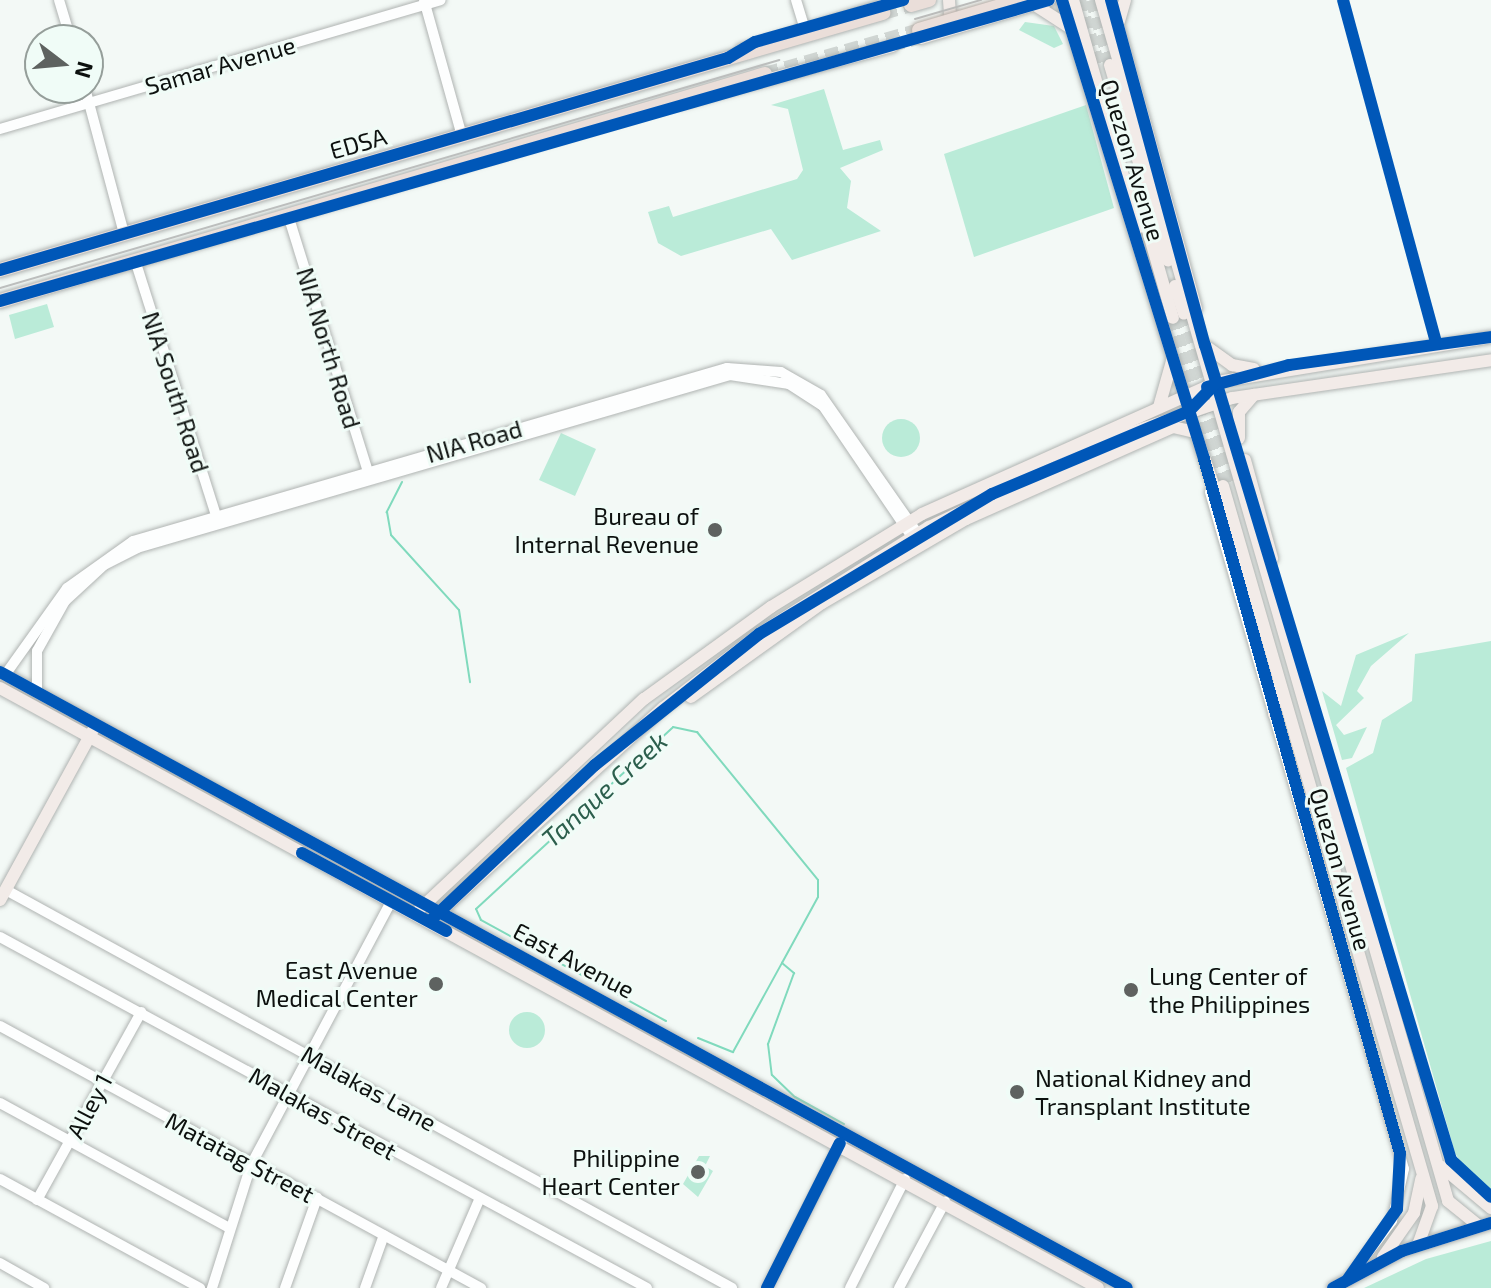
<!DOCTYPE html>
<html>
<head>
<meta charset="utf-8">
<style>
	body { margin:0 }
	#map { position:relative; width:1491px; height:1288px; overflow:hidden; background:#f3f9f6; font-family:"Exo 2",sans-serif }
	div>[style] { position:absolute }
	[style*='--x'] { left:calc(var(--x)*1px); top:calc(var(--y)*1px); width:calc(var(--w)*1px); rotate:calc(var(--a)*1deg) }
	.green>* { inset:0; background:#baebd8 }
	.round { border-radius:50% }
	.stream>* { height:2px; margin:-1px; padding:0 1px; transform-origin:1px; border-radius:1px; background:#80dabd }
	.major-tunnel>* { height:12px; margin-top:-6px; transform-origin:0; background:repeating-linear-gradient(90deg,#d0d6d3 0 12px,transparent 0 18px) }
	.highway-tunnel>* { height:14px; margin-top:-7px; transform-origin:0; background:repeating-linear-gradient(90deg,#d0d6d3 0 14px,transparent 0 21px) }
	.roads { filter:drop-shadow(0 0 2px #b0b4b2) drop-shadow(0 0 2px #b0b4b2) }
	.minor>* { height:10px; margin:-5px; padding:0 5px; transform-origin:5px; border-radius:5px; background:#fdfefe }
	.major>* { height:12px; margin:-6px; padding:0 6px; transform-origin:6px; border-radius:6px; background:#f2ebe8 }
	.highway>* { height:14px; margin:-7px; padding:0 7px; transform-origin:7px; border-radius:7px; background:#eaded9 }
	.tram>* { height:2px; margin:-1px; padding:0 1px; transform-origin:1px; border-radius:1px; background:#bcbebd }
	.bridges { filter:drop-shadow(0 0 2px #b6ada6) drop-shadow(0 0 2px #b6ada6) }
	.highway-bridge>* { height:14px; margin:-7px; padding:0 7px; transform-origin:7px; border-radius:7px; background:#eaded9 }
	.cycleway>* { height:12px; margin:-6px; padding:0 6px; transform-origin:6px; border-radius:6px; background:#0057b8 }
	.dots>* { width:22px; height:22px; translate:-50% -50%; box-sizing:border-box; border:4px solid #f0fcf7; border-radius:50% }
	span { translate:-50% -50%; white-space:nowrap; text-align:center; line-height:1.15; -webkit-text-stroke:6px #f0fcf7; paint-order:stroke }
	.street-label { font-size:24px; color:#0d110f }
	.poi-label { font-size:24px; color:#0d110f }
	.right { translate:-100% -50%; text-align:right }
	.left { translate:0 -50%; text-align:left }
	.water-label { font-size:26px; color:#2c5f4d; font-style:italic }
	.north { position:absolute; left:24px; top:24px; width:80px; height:80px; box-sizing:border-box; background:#f0fcf7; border:2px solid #959e9a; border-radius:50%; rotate:106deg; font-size:22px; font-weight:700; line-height:32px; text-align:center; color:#0d110f }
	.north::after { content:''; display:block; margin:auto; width:28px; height:36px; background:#5e6260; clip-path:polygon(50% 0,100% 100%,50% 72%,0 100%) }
</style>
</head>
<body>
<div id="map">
	<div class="green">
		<i style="clip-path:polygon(1025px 22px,1054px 26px,1063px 44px,1054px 48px,1019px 30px)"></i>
		<i style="clip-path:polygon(824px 89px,843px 150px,880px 140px,883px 150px,840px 168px,851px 181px,847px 208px,881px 231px,792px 260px,771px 229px,681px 256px,658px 243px,648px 212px,669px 206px,673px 217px,797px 179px,803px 170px,788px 109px,771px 105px)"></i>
		<i style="clip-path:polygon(1086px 105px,1114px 208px,974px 257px,944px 154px)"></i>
		<i style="clip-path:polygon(47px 304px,54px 327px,15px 339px,9px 315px)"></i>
		<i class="round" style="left:882px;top:419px;width:38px;height:38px"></i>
		<i style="clip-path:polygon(561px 433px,596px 449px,575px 496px,539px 480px)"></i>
		<i style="clip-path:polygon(1409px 633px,1371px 666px,1357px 691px,1364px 698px,1336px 725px,1344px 735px,1367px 727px,1352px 758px,1342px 760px,1322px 691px,1341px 706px,1356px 655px)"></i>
		<i style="clip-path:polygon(1491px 641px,1491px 1195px,1473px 1183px,1455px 1153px,1346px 768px,1373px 753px,1382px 720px,1412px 701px,1415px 654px)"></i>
		<i class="round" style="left:509px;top:1012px;width:36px;height:36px"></i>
		<i style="clip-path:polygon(699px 1156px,710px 1156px,705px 1166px,713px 1171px,698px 1197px,683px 1184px)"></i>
		<i style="clip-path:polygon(1491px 1241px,1491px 1288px,1364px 1288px,1426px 1259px)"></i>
	</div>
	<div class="stream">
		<i style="--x:402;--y:482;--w:34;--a:117"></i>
		<i style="--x:387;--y:512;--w:23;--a:80"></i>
		<i style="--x:391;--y:535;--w:101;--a:47.8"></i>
		<i style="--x:459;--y:610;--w:73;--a:81.3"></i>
		<i style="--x:666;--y:1021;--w:211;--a:-151.4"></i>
		<i style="--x:481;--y:920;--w:12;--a:-114"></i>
		<i style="--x:476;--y:909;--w:268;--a:-42.7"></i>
		<i style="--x:673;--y:727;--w:25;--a:12"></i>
		<i style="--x:697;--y:732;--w:191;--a:50.7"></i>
		<i style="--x:818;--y:880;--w:17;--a:90"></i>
		<i style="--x:818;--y:897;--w:75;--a:118.6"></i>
		<i style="--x:698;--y:1038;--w:38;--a:22"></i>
		<i style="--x:733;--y:1052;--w:102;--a:-61.2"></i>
		<i style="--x:782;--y:963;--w:16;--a:40"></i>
		<i style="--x:794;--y:973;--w:76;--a:110.1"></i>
		<i style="--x:768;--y:1044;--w:31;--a:83"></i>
		<i style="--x:772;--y:1075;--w:32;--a:44"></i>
		<i style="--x:795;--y:1097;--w:56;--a:28.9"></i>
	</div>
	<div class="major-tunnel">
		<i style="--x:1080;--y:0;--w:71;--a:73.6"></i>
		<i style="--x:1091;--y:0;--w:68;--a:73.7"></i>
		<i style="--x:881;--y:6;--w:23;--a:-15"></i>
		<i style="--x:892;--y:46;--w:30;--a:-15"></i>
		<i style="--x:1184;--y:314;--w:176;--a:73.5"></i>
		<i style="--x:1173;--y:318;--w:175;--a:73.4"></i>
	</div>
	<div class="highway-tunnel">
		<i style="--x:883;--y:13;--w:29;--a:-16"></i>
		<i style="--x:765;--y:74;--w:160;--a:-15.9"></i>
	</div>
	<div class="roads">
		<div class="minor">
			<i style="--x:59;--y:0;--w:42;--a:73.3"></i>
			<i style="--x:424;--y:0;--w:141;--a:74.4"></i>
			<i style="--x:796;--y:0;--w:30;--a:73"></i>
			<i style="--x:85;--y:88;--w:151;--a:75"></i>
			<i style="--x:0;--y:129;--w:459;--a:-16.3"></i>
			<i style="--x:288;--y:215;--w:275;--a:72.7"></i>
			<i style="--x:135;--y:260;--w:274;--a:72.4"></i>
			<i style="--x:1210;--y:492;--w:704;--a:74.01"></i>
			<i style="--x:1404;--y:1169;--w:53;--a:103"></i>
			<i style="--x:1392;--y:1221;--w:73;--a:127.2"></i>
			<i style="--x:5;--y:675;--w:107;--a:-54.5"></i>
			<i style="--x:67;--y:588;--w:81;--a:-35.5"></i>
			<i style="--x:133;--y:541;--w:619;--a:-16.24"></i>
			<i style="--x:727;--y:368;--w:54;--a:4.2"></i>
			<i style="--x:781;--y:372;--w:46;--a:29.9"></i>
			<i style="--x:821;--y:395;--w:177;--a:55.1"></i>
			<i style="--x:37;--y:692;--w:41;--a:-90"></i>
			<i style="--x:37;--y:651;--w:57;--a:-60.8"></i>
			<i style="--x:65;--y:601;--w:53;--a:-42.7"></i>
			<i style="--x:104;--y:565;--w:37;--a:-27"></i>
			<i style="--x:137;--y:548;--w:618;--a:-16.26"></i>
			<i style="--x:730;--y:375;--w:60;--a:8.7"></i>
			<i style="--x:789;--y:384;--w:40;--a:32.9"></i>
			<i style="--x:823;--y:406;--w:166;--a:55.8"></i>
			<i style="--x:6;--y:890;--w:828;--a:28.73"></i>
			<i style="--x:0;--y:937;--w:736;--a:28.48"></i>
			<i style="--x:0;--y:1026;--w:548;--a:28.58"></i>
			<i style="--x:0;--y:1103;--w:261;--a:28.6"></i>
			<i style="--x:0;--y:1179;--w:228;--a:28.6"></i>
			<i style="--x:37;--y:1200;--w:215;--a:-61"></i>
			<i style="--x:0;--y:1263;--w:51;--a:29.6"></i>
			<i style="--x:212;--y:1288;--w:129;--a:-72.4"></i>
			<i style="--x:251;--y:1165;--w:298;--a:-62"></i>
			<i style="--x:285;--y:1288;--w:96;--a:-70.4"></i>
			<i style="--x:365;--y:1288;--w:56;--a:-70.3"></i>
			<i style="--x:441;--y:1288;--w:98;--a:-66.6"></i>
			<i style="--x:767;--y:1288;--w:166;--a:-63.1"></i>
			<i style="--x:850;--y:1288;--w:122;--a:-63.2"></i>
			<i style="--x:899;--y:1288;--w:98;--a:-61.9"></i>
		</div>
		<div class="major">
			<i style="--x:949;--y:0;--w:27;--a:86"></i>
			<i style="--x:1062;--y:0;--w:423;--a:72.8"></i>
			<i style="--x:1073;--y:0;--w:237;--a:74.1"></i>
			<i style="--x:1101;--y:0;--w:1250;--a:73.88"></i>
			<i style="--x:1448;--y:1201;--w:40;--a:39"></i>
			<i style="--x:1111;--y:0;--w:320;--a:74.6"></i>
			<i style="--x:1035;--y:5;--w:40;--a:32.9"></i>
			<i style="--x:1119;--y:21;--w:22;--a:-74"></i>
			<i style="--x:921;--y:38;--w:134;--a:-16.5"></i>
			<i style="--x:741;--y:50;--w:147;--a:-17.4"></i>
			<i style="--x:1110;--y:65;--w:204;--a:73.5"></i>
			<i style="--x:680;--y:103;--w:220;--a:-15"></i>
			<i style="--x:1143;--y:213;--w:109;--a:74.1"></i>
			<i style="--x:1175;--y:286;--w:29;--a:72"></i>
			<i style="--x:1207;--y:347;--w:31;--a:36"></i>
			<i style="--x:1232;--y:365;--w:22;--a:10"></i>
			<i style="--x:1159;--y:407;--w:48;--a:-74.2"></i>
			<i style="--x:1193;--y:425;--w:81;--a:71.3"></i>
			<i style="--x:1239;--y:438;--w:26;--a:-90"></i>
			<i style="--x:1239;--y:412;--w:23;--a:-49"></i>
			<i style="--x:1245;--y:460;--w:102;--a:74.6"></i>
			<i style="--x:1223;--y:486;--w:750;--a:73.81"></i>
			<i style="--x:1432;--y:1206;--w:41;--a:109.7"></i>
			<i style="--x:0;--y:672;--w:1284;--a:28.66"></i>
			<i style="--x:0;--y:688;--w:1251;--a:28.65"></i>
			<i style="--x:691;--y:697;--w:161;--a:-35.7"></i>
			<i style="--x:822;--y:603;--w:167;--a:-30.3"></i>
			<i style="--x:966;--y:519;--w:227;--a:-24"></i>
			<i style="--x:1173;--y:427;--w:23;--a:13"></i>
			<i style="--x:1274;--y:714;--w:27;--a:-86"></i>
			<i style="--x:0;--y:900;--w:192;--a:-61.3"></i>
			<i style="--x:420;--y:909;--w:307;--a:-43.2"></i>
			<i style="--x:644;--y:699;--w:157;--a:-35.9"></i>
			<i style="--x:771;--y:607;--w:177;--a:-31.6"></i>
			<i style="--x:922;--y:514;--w:323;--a:-24.1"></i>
			<i style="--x:1217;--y:382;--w:278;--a:-9.3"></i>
			<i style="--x:434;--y:917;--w:310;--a:-42.4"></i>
			<i style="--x:663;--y:708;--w:121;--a:-37.6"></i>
			<i style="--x:759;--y:634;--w:201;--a:-32.2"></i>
			<i style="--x:929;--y:527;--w:216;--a:-25.3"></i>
			<i style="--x:1124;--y:435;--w:114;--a:-18.9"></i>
			<i style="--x:1232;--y:398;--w:262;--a:-8.3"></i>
			<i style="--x:1442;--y:1167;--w:64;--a:39.9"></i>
			<i style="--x:1383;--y:1257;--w:54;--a:-54.8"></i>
			<i style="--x:1414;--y:1213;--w:35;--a:-78"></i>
			<i style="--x:1333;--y:1288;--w:78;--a:-28.2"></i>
			<i style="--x:1402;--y:1251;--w:93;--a:-17.5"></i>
		</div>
		<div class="highway">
			<i style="--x:911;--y:5;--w:19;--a:-16"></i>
			<i style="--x:0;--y:270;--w:920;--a:-16.23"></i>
			<i style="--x:0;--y:301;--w:798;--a:-16.53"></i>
		</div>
	</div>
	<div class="tram">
		<i style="--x:915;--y:19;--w:69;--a:-16.1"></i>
		<i style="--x:0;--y:288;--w:812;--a:-16.31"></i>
	</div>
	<div class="bridges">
		<div class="highway-bridge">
			<i style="--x:919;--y:30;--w:105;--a:-16.5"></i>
		</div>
	</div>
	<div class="cycleway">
		<i style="--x:1062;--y:0;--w:480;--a:72.8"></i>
		<i style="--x:1204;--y:459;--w:721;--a:74.23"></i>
		<i style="--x:1400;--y:1153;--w:56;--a:93.1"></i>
		<i style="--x:1397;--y:1209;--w:85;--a:125"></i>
		<i style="--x:1111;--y:0;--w:358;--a:74.8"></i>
		<i style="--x:1205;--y:345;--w:851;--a:73.2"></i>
		<i style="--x:1451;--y:1160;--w:54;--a:42.8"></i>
		<i style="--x:1343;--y:0;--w:354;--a:74.8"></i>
		<i style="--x:0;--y:270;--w:758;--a:-16.24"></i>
		<i style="--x:728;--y:58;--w:31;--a:-31"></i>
		<i style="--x:755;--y:42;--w:154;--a:-15.8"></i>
		<i style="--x:0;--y:301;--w:1091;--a:-16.01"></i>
		<i style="--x:1207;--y:387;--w:85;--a:-15"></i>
		<i style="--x:1289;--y:365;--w:204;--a:-7.9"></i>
		<i style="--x:0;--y:672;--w:1284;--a:28.66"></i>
		<i style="--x:302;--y:853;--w:164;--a:28.4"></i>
		<i style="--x:432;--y:919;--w:224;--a:-43.4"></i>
		<i style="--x:595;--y:765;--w:210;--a:-38.6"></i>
		<i style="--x:759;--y:634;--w:272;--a:-31"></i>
		<i style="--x:992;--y:494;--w:214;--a:-22.8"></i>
		<i style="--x:1189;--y:411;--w:40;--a:-46"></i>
		<i style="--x:767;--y:1288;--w:162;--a:-63.3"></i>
		<i style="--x:1333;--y:1288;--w:78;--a:-28.2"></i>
		<i style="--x:1402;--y:1251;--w:93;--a:-17.5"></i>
	</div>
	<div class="dots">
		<i style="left:715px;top:530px;background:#5e6260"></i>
		<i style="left:436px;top:984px;background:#5e6260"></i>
		<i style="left:1131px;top:990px;background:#5e6260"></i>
		<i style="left:1017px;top:1092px;background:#5e6260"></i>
		<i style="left:698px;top:1172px;background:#5e6260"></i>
	</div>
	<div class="street-label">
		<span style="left:220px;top:65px;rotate:-16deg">Samar Avenue</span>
		<span style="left:358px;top:143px;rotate:-16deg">EDSA</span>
		<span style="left:1133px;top:160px;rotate:73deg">Quezon Avenue</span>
		<span style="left:329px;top:348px;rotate:73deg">NIA North Road</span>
		<span style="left:176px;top:392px;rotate:72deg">NIA South Road</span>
		<span style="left:474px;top:441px;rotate:-16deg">NIA Road</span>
		<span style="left:1341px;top:869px;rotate:74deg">Quezon Avenue</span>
		<span style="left:574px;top:960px;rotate:28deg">East Avenue</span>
		<span style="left:369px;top:1088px;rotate:29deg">Malakas Lane</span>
		<span style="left:89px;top:1106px;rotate:-62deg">Alley 1</span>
		<span style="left:323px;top:1113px;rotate:29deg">Malakas Street</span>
		<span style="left:240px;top:1157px;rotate:28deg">Matatag Street</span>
	</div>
	<div class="poi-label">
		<span class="right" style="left:699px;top:530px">Bureau of<br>Internal Revenue</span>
		<span class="right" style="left:418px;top:984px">East Avenue<br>Medical Center</span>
		<span class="left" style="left:1149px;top:990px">Lung Center of<br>the Philippines</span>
		<span class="left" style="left:1035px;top:1092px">National Kidney and<br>Transplant Institute</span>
		<span class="right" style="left:680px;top:1172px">Philippine<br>Heart Center</span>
	</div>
	<div class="water-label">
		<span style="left:604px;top:789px;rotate:-42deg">Tanque Creek</span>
	</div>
	<div class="north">N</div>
</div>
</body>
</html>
